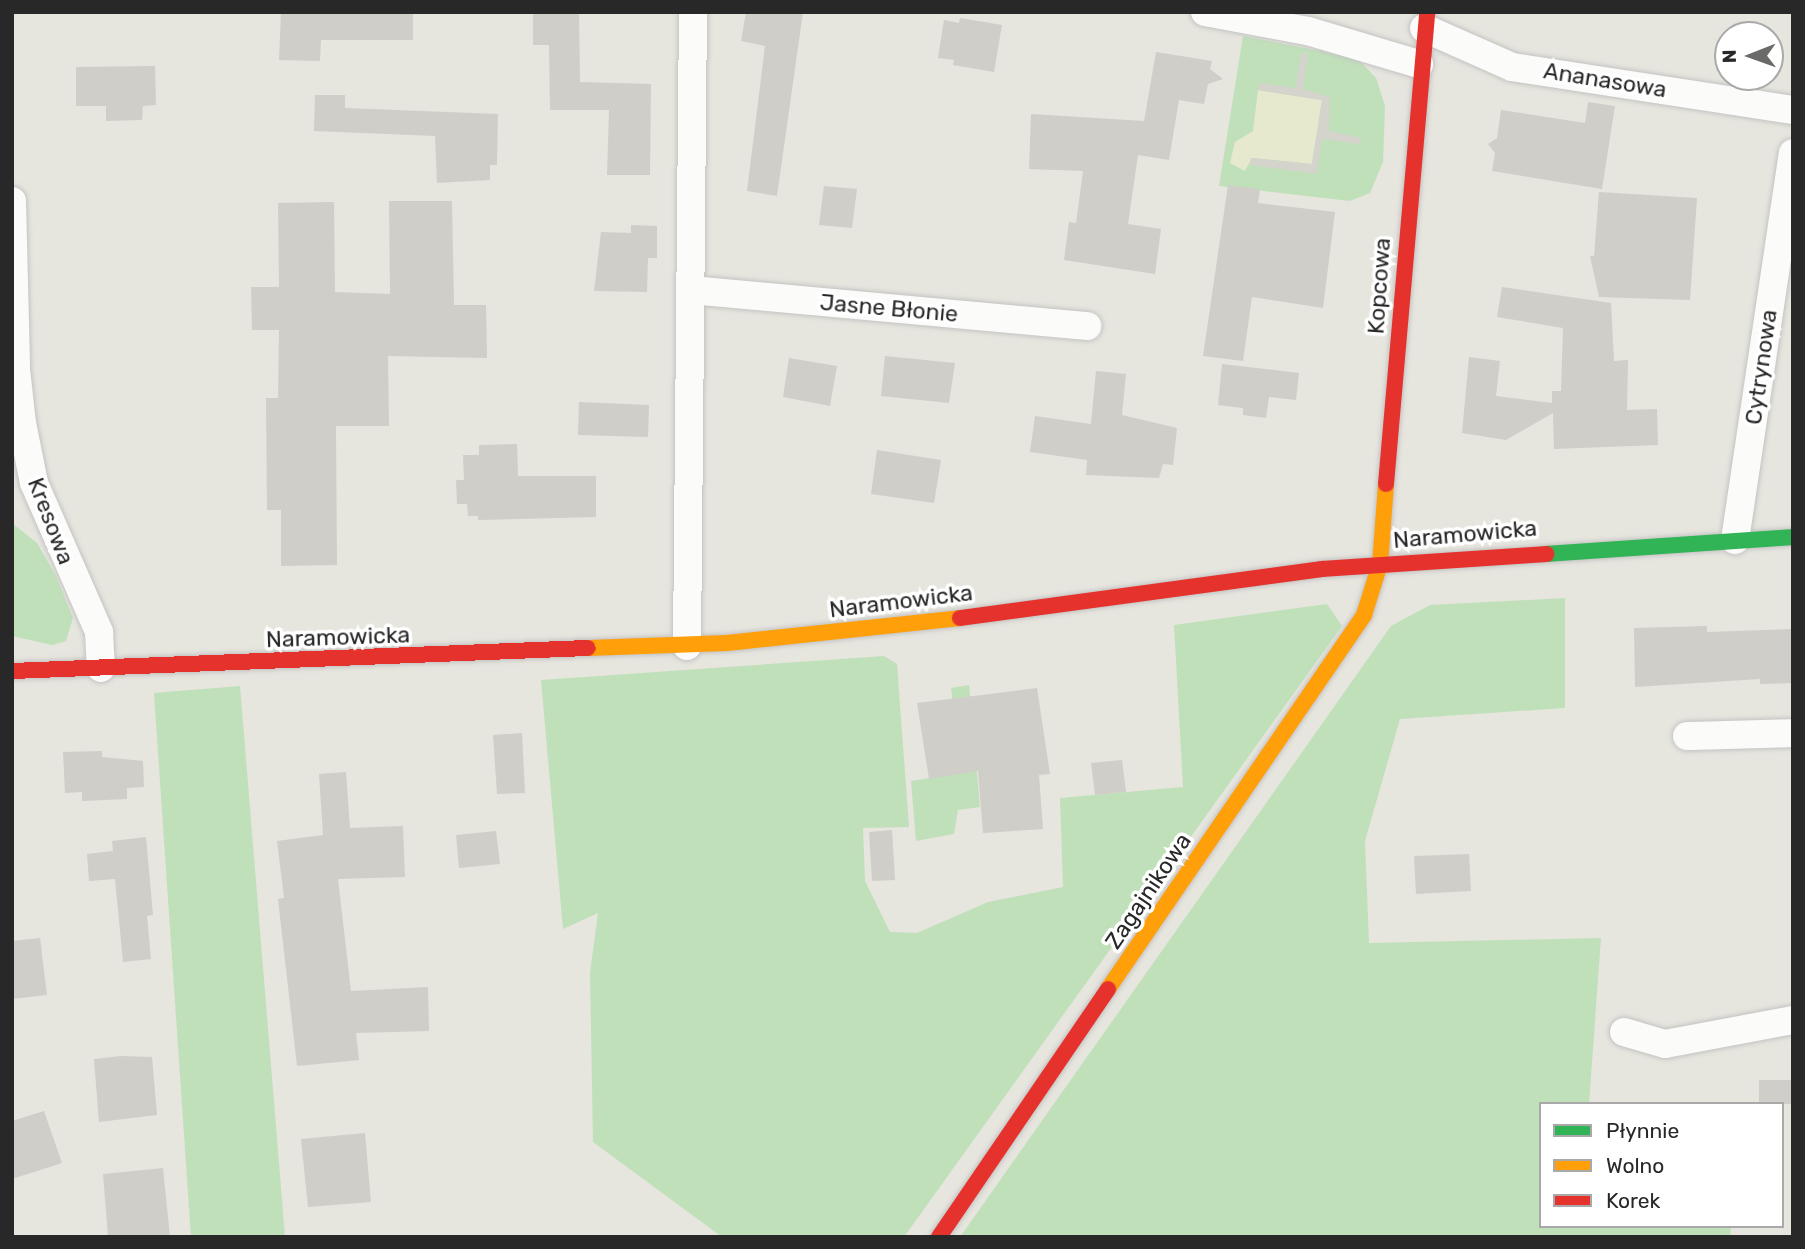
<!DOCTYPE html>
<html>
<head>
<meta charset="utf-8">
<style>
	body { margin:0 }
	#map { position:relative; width:1805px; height:1249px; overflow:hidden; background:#e6e5de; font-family:Rubik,sans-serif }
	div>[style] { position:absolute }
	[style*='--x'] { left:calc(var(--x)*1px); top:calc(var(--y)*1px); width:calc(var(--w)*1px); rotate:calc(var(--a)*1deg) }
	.green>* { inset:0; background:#c0e0ba }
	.sand>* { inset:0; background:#e6e9ce }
	.plaza>* { inset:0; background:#d4d3cc }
	.building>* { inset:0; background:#cfcec9 }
	.roads { filter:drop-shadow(0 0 2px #c4c3c3) drop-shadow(0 0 2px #c4c3c3) }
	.street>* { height:28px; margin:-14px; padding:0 14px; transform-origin:14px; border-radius:14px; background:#fbfbfa }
	.fast>* { height:16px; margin:-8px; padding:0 8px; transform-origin:8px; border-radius:8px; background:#30b455 }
	.slow>* { height:16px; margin:-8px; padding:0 8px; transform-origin:8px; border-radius:8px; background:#ff9f0a }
	.jam>* { height:16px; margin:-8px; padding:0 8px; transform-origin:8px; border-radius:8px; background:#e5322d }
	span { translate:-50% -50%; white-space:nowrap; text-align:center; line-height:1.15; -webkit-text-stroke:7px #fff; paint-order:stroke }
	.street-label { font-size:23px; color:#282828 }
	.frame { position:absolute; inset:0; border:14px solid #282828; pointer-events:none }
	.legend { position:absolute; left:1539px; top:1102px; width:245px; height:126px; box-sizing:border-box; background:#fff; border:2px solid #a9a9a9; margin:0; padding:9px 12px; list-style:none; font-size:21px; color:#282828 }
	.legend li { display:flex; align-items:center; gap:14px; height:35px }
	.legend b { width:35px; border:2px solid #a9a9a9 }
	.north { position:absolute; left:1714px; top:21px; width:70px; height:70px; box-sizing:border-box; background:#fff; border:2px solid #a9a9a9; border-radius:50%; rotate:269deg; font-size:19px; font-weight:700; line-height:28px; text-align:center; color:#282828 }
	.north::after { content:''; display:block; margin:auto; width:24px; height:32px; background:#6a6a68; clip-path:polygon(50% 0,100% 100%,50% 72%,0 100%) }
</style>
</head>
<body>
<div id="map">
	<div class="green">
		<i style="clip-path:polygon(1243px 36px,1357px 58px,1376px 78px,1385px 106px,1383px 162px,1370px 193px,1350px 201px,1219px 186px)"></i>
		<i style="clip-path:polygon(12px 523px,37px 543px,56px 576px,73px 618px,66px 641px,52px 645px,12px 636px)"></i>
		<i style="clip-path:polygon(1565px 598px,1565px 708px,1400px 719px,1365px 841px,1369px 943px,1601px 938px,1589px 1104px,1541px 1104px,1541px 1226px,1731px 1226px,1730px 1237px,960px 1237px,1391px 626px,1430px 605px)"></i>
		<i style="clip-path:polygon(1327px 604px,1342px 626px,904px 1237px,722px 1237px,593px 1142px,590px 973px,598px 913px,563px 929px,541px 680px,884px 656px,897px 664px,909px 827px,863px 828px,865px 881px,890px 932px,917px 933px,988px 902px,1063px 887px,1060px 798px,1183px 787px,1174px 625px)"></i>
		<i style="clip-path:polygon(969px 685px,980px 807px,958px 810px,954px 834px,916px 841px,911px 781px,962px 773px,951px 688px)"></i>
		<i style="clip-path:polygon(240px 686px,285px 1237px,191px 1237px,154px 693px)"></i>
	</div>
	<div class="sand">
		<i style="clip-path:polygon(1258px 90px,1322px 100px,1312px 164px,1252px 158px,1245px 171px,1230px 163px,1235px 142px,1253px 131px)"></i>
	</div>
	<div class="plaza">
		<i style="clip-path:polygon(1301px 53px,1308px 54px,1303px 89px,1330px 97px,1329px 131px,1361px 138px,1360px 144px,1322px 139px,1317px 174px,1250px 165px,1251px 158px,1312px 164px,1322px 100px,1258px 90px,1260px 83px,1296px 88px)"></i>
	</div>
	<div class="building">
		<i style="clip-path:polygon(281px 12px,413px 12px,413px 40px,321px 40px,320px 61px,279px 60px)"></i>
		<i style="clip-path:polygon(533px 12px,579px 12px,580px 82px,651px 84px,650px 175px,607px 175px,609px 110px,550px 110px,549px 45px,533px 45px)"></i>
		<i style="clip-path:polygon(746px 12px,803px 12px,777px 196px,747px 191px,765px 46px,741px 41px)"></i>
		<i style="clip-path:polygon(960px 18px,1002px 25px,994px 72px,953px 65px,954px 60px,938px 58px,944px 20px,959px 23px)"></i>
		<i style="clip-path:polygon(1156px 52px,1212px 61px,1210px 69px,1223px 79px,1208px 84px,1204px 104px,1179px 100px,1169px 160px,1138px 155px,1128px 224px,1161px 229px,1155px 274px,1064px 260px,1069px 222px,1076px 223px,1083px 171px,1029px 169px,1031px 114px,1144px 121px)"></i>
		<i style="clip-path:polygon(155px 66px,156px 105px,143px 106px,142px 120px,106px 121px,106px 106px,76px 106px,76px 67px)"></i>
		<i style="clip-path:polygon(315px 95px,345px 95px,345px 108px,498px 114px,497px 165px,490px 165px,490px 180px,437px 183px,435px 136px,314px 131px)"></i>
		<i style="clip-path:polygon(1588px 102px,1615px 106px,1602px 189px,1492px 171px,1495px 153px,1488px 144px,1497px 138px,1501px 110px,1585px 123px)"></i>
		<i style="clip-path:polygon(1228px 185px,1260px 189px,1258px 203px,1335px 212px,1323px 308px,1252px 297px,1243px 361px,1203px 356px)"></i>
		<i style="clip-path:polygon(824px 186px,857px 189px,852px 228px,819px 225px)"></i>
		<i style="clip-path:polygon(1599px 192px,1697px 198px,1690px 300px,1599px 297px,1590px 256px,1594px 256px)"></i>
		<i style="clip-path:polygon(389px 201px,452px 201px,454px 305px,486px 305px,487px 358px,388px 356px,389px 426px,336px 426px,337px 565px,281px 566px,281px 510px,267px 510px,266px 398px,278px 398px,279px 330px,252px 330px,251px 287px,279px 287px,278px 203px,334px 202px,335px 292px,390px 294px)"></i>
		<i style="clip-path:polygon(631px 225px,657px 226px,657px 258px,648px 258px,647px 292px,594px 291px,601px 232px,631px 233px)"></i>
		<i style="clip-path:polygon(1502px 287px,1611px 303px,1614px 361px,1628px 360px,1627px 410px,1657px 409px,1658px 445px,1554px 449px,1553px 413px,1506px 440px,1462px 433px,1469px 357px,1500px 361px,1496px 396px,1552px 403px,1552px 391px,1561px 391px,1563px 328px,1497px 317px)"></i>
		<i style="clip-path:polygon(885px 356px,955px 363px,949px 403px,881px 396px)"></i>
		<i style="clip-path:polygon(789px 358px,837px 366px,830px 406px,783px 397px)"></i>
		<i style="clip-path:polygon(1222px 364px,1299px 373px,1296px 400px,1269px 397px,1266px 418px,1243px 415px,1243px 408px,1218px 405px)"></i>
		<i style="clip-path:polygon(1096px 371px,1126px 374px,1122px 415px,1177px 428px,1173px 465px,1163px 464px,1159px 478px,1086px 475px,1087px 460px,1030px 452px,1035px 416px,1091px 424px)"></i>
		<i style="clip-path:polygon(579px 402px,649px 405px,648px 437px,578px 435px)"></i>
		<i style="clip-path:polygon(517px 444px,518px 476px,596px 476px,596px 517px,478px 520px,478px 516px,468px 516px,467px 504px,457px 504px,456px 480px,464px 480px,463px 455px,479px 455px,479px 445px)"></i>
		<i style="clip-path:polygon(877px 450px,941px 460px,934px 503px,871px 494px)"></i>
		<i style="clip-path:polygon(1707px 626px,1707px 632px,1793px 629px,1793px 683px,1760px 684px,1760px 679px,1635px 687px,1634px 628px)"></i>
		<i style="clip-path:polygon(1037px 688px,1050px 774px,1039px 775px,1043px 829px,983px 833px,978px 771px,929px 779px,917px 703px)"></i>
		<i style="clip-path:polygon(522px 733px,525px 793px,497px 794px,493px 735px)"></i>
		<i style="clip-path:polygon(102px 751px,102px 757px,143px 761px,144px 787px,127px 788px,127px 799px,82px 801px,82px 792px,65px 793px,63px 752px)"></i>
		<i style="clip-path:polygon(1122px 760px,1126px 792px,1095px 795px,1091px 763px)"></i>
		<i style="clip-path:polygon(346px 772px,350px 828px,403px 826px,405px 877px,338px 879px,351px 991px,428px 987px,429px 1031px,356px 1033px,359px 1060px,297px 1066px,278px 899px,284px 898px,277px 841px,323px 835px,319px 774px)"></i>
		<i style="clip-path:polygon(892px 830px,895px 880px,872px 881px,869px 832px)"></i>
		<i style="clip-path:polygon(496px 831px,500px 864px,459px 868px,456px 835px)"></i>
		<i style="clip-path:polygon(146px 837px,153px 915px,147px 916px,151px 959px,123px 962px,115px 879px,89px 881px,87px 854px,113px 851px,112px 841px)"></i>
		<i style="clip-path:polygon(1469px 854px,1471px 891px,1416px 894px,1414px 856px)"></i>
		<i style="clip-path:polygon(40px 938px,47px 995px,12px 999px,12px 941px)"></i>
		<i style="clip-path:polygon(121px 1056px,152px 1057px,157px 1115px,99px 1122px,94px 1059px)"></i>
		<i style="clip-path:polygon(1759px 1080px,1793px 1080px,1793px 1104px,1759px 1104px)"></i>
		<i style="clip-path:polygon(44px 1111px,62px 1163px,12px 1179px,12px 1121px)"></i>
		<i style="clip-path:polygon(365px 1133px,371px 1202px,308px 1207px,301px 1139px)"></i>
		<i style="clip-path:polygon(163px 1168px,170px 1237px,108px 1237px,103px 1174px)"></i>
	</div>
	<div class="roads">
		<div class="street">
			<i style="--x:1205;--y:12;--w:105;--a:10.5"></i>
			<i style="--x:1308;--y:31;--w:116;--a:16.6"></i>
			<i style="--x:1424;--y:28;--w:96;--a:23.9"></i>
			<i style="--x:1512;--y:67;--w:284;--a:8.7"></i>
			<i style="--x:12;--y:201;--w:168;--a:88.6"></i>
			<i style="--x:16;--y:369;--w:54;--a:83.7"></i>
			<i style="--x:22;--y:423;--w:61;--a:78.7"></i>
			<i style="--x:34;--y:483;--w:163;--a:66.4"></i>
			<i style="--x:99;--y:632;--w:36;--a:87"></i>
			<i style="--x:691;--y:290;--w:398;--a:5.2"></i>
			<i style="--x:1735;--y:540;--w:391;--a:-81.5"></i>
			<i style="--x:687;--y:646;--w:634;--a:-89.46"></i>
			<i style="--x:1687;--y:736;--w:106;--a:-1.6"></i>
			<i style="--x:1624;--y:1032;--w:43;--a:16.3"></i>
			<i style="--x:1665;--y:1044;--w:130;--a:-10.6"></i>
		</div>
		<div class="fast">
			<i style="--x:1546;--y:554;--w:248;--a:-3.9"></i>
		</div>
		<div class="slow">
			<i style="--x:588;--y:648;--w:139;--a:-2.1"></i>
			<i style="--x:727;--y:643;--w:234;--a:-6.1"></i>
			<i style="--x:1108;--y:989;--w:453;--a:-55.6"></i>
			<i style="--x:1364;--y:615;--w:53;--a:-72.6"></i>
			<i style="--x:1380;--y:564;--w:80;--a:-85.7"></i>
		</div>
		<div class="jam">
			<i style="--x:1386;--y:484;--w:474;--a:-85"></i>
			<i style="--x:960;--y:618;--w:365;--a:-7.7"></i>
			<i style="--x:1322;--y:569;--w:225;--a:-3.8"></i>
			<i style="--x:12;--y:671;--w:576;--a:-2.29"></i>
			<i style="--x:939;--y:1237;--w:300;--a:-55.7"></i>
		</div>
	</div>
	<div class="street-label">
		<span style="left:1605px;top:80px;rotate:9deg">Ananasowa</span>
		<span style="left:1379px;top:286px;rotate:-86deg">Kopcowa</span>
		<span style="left:889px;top:308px;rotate:5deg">Jasne Błonie</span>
		<span style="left:1761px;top:367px;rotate:-82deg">Cytrynowa</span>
		<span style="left:51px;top:521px;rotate:69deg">Kresowa</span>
		<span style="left:1465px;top:534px;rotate:-5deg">Naramowicka</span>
		<span style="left:901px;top:601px;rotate:-7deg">Naramowicka</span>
		<span style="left:338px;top:637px;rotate:-2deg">Naramowicka</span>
		<span style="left:1148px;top:891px;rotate:-56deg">Zagajnikowa</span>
	</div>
	<div class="frame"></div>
	<ul class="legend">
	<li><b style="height:9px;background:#30b455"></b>Płynnie</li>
	<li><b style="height:9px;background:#ff9f0a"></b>Wolno</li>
	<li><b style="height:9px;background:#e5322d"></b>Korek</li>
	</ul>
	<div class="north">N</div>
</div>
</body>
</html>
